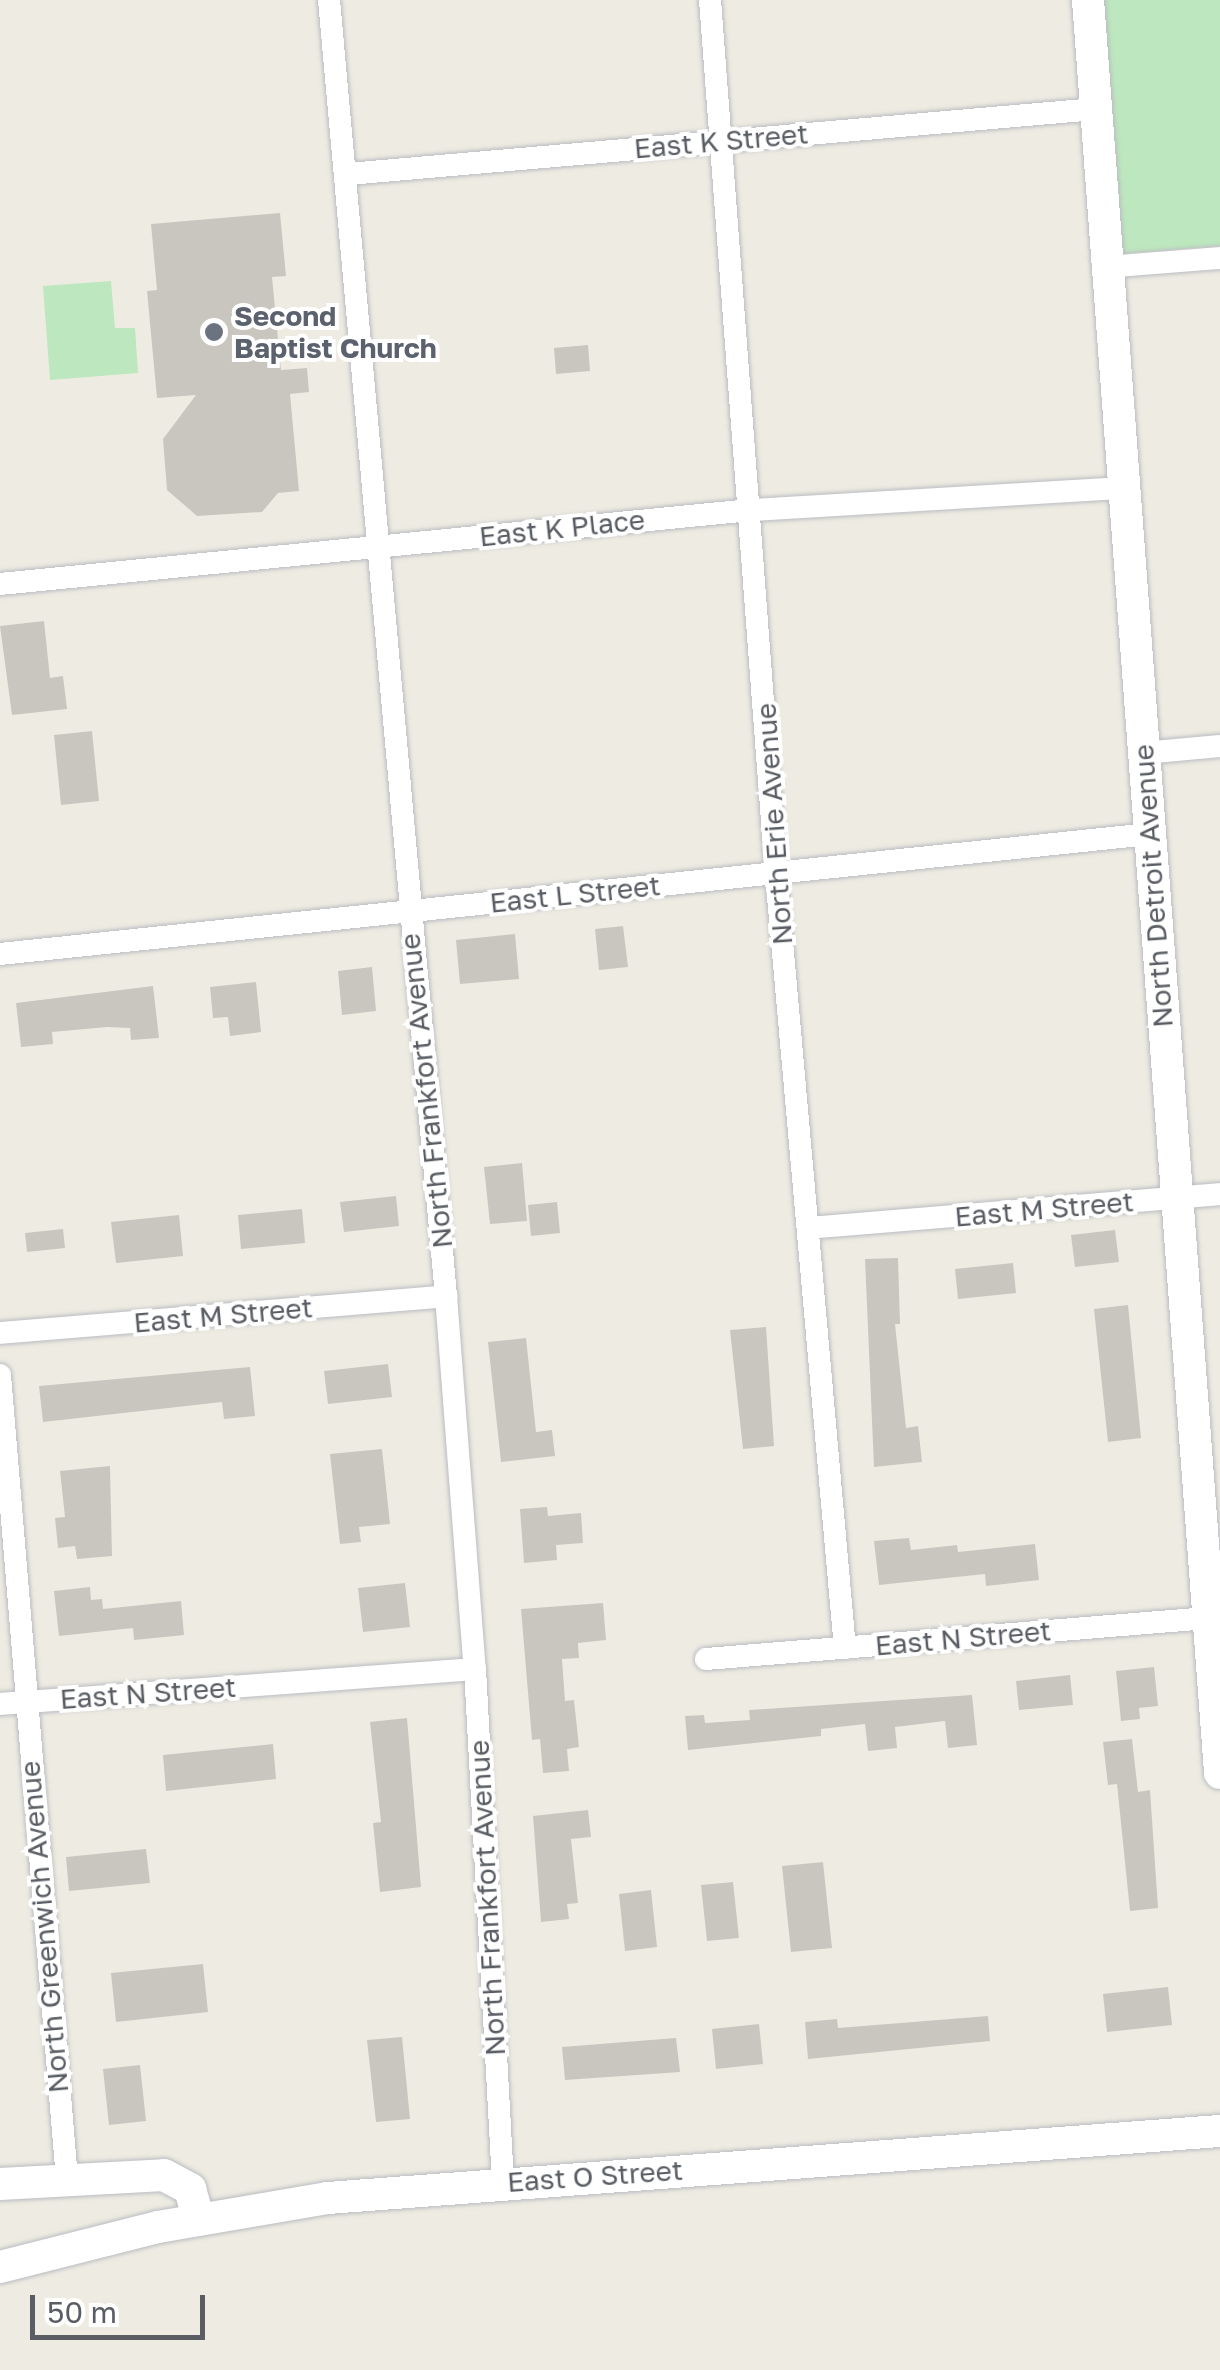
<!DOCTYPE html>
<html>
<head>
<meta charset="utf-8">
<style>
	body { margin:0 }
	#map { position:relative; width:1220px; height:2370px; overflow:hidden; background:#eeece2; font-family:"Golos Text",sans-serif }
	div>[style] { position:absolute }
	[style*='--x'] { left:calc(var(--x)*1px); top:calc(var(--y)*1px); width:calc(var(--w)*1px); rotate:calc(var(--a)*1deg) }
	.green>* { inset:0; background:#bde7be }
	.building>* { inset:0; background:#c9c6bf }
	.roads { filter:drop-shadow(0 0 2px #babcc2) drop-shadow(0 0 2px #babcc2) }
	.street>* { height:22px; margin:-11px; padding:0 11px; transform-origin:11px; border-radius:11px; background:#fff }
	.secondary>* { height:32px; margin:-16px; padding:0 16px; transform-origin:16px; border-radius:16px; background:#fff }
	.dots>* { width:28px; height:28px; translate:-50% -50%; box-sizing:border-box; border:5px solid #fff; border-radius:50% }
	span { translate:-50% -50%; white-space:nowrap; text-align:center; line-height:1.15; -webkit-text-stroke:8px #fff; paint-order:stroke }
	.street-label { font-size:28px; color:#5a5e64 }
	.worship-label { font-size:28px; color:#5b616d; font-weight:700 }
	.left { translate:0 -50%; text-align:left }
	.scale { position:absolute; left:30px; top:2295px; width:175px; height:45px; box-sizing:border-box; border:5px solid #5a5e64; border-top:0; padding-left:12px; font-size:30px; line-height:35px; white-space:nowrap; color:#5a5e64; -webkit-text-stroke:8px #fff; paint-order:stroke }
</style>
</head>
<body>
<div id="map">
	<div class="green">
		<i style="clip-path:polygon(1098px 0,1220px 0,1220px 246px,1119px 254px)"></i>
		<i style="clip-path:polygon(111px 281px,115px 328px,135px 328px,138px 373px,50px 380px,43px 286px)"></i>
	</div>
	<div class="building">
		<i style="clip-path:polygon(280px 213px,286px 276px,272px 277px,281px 370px,307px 368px,309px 392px,290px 394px,299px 491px,278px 493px,262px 512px,197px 516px,167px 490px,163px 439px,196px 395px,157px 398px,147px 291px,157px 290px,151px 224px)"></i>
		<i style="clip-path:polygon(588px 345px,590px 371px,556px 374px,554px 348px)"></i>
		<i style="clip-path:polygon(44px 621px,50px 678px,63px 676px,67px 709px,12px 715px,0 626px)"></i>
		<i style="clip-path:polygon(92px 731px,99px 801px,61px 805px,54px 735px)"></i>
		<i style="clip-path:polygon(623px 926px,628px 967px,599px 970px,595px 929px)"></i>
		<i style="clip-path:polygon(515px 934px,519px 979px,460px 984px,456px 940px)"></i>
		<i style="clip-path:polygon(372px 967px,376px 1011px,342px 1015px,338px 971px)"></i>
		<i style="clip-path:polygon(256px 982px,261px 1032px,230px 1036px,228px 1017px,213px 1018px,210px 987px)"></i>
		<i style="clip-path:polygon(153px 986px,159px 1038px,131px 1040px,130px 1028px,107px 1027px,52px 1032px,53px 1044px,21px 1047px,16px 1003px)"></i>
		<i style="clip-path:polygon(522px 1163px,527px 1221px,490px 1224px,484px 1167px)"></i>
		<i style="clip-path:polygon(396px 1196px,399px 1226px,344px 1232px,340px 1202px)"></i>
		<i style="clip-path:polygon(557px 1202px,560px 1233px,531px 1236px,528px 1205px)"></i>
		<i style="clip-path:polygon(302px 1209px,305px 1243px,241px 1249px,238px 1215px)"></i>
		<i style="clip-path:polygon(179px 1215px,183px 1256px,116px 1263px,111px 1222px)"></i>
		<i style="clip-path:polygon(63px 1229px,65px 1248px,27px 1252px,25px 1233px)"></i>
		<i style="clip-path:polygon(1115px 1230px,1119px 1262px,1075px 1267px,1071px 1235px)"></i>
		<i style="clip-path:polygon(898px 1258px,900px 1324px,895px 1324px,906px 1428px,918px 1426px,922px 1462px,874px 1467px,865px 1259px)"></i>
		<i style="clip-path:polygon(1013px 1263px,1016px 1293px,958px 1299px,955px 1269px)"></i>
		<i style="clip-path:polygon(1128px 1305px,1141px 1438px,1108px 1442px,1094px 1309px)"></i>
		<i style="clip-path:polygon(766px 1327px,774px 1446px,743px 1449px,730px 1330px)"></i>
		<i style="clip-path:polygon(526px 1338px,536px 1432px,552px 1430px,555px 1456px,501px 1462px,488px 1342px)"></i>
		<i style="clip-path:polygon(388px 1364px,392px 1397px,328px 1404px,324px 1371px)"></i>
		<i style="clip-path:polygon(250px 1367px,255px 1416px,224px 1419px,222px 1402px,43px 1422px,39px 1386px)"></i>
		<i style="clip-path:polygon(382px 1449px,390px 1524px,359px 1527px,361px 1542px,340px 1544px,330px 1454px)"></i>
		<i style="clip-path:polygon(110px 1466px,112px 1556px,77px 1559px,75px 1546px,58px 1548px,55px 1518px,65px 1517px,60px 1471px)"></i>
		<i style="clip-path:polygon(547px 1507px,548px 1516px,581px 1513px,583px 1543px,556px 1545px,557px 1560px,524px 1563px,520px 1509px)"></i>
		<i style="clip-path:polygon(909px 1538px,911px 1550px,957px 1545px,958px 1552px,1035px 1544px,1039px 1580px,986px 1586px,985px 1574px,879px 1585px,874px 1541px)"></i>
		<i style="clip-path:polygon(405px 1583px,410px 1627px,363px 1632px,358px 1588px)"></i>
		<i style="clip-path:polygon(90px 1587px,91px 1600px,102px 1599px,103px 1609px,181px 1601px,184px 1635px,134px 1640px,133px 1628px,59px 1636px,54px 1591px)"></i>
		<i style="clip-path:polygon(603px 1603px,606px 1640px,578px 1643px,579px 1658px,562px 1659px,565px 1701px,574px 1700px,579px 1747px,567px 1749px,569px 1771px,543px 1773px,540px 1739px,532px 1740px,521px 1609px)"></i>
		<i style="clip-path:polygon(1154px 1667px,1158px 1706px,1139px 1708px,1140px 1719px,1121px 1721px,1116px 1671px)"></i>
		<i style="clip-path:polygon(1070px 1675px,1073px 1705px,1019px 1710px,1016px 1681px)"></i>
		<i style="clip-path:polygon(972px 1695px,977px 1745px,948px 1748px,945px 1721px,895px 1727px,897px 1748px,868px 1751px,865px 1724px,821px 1729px,821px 1736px,688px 1750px,685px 1716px,704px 1715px,705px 1723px,750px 1720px,749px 1710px)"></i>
		<i style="clip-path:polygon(407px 1718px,421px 1887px,380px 1892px,373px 1823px,381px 1822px,370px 1722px)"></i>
		<i style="clip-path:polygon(1132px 1739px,1138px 1792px,1150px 1790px,1158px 1908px,1130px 1911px,1117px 1784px,1108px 1785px,1103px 1742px)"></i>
		<i style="clip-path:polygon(273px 1744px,276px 1779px,166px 1791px,163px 1755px)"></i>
		<i style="clip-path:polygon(588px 1810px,591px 1837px,571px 1839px,578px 1903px,567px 1904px,569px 1919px,541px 1922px,533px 1816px)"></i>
		<i style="clip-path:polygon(146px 1849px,150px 1883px,69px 1891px,66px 1857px)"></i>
		<i style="clip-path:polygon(823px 1862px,832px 1948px,791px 1952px,782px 1866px)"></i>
		<i style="clip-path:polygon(733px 1882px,739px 1938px,707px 1941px,701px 1885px)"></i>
		<i style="clip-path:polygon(651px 1890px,657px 1947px,625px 1951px,619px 1894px)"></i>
		<i style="clip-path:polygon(203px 1964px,208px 2012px,116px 2022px,111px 1973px)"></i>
		<i style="clip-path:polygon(1168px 1987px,1172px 2025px,1107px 2032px,1103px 1994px)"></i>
		<i style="clip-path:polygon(988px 2016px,990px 2041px,808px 2059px,805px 2022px,837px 2019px,838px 2028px)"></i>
		<i style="clip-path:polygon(759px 2024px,763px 2064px,716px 2069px,712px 2029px)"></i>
		<i style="clip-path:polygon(402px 2037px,410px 2119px,376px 2122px,367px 2040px)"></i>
		<i style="clip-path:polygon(676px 2038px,680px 2072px,565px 2080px,562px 2047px)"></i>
		<i style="clip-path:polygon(140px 2065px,146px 2121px,109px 2125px,103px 2069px)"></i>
	</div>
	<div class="roads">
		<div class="street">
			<i style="--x:329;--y:0;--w:1301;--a:84.84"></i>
			<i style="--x:446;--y:1296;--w:374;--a:85.6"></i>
			<i style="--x:475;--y:1669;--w:515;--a:86.88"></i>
			<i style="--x:710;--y:0;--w:876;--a:85.68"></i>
			<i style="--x:776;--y:874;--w:777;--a:84.91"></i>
			<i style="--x:348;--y:174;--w:750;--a:-4.97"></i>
			<i style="--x:1105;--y:267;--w:115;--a:-4.5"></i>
			<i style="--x:0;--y:584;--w:755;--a:-5.63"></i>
			<i style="--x:751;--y:510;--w:375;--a:-3.4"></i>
			<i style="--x:1143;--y:753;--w:77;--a:-5.2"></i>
			<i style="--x:0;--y:954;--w:1155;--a:-5.96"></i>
			<i style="--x:808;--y:1228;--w:413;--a:-4.7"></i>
			<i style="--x:0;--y:1333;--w:448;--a:-4.7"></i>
			<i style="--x:0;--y:1375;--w:808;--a:85.24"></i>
			<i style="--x:706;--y:1659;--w:516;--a:-4.67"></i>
			<i style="--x:0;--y:1704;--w:476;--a:-4.2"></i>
		</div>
		<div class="secondary">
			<i style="--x:1088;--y:0;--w:1778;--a:85.74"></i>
			<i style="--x:0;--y:2184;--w:164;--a:-3.1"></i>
			<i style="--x:164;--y:2175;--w:30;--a:28"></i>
			<i style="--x:190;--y:2189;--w:32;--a:74"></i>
			<i style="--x:0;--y:2267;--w:163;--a:-14.2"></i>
			<i style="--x:158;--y:2227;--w:172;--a:-9.7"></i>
			<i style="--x:328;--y:2198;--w:895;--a:-4.3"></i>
		</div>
	</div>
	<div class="dots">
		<i style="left:214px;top:332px;background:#6b7280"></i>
	</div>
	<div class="street-label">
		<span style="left:721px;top:141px;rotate:-5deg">East K Street</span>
		<span style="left:562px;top:528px;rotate:-6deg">East K Place</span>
		<span style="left:774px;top:824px;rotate:-94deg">North Erie Avenue</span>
		<span style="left:1153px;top:886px;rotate:-94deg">North Detroit Avenue</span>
		<span style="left:575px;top:894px;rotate:-6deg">East L Street</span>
		<span style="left:426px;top:1091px;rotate:-96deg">North Frankfort Avenue</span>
		<span style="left:1044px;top:1209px;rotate:-5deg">East M Street</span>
		<span style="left:223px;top:1315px;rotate:-5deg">East M Street</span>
		<span style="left:963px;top:1638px;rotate:-5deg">East N Street</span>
		<span style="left:148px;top:1693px;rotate:-4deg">East N Street</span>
		<span style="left:487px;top:1898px;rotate:-93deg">North Frankfort Avenue</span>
		<span style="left:44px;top:1927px;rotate:-95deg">North Greenwich Avenue</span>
		<span style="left:595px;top:2176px;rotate:-4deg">East O Street</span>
	</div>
	<div class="worship-label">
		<span class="left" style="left:234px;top:332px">Second<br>Baptist Church</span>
	</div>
	<div class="scale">50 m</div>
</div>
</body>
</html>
